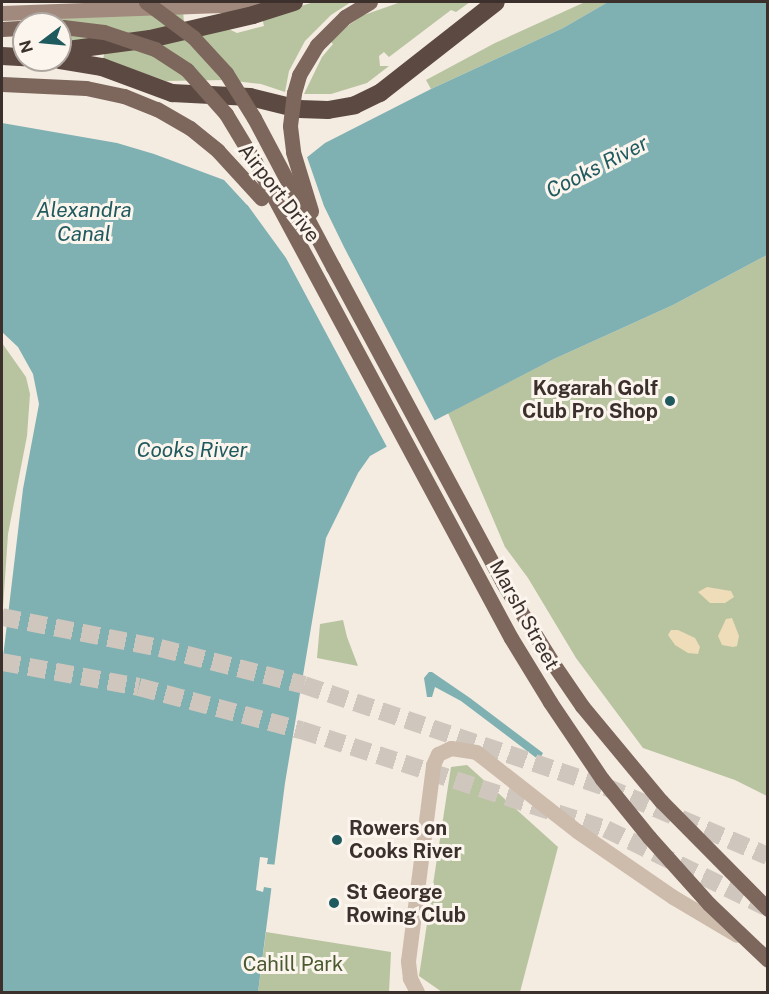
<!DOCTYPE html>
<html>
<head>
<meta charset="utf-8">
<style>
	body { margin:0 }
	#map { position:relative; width:769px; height:994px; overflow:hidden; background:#f4ebe1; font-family:"Public Sans",sans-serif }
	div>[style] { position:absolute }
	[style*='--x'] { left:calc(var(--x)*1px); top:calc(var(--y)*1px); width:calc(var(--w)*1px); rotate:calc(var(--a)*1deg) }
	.green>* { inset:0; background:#b8c4a0 }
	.sand>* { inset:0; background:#efdcb8 }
	.water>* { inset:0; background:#7fb0b2 }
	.pier>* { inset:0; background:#f4ebe1 }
	.highway-tunnel>* { height:18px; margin-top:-9px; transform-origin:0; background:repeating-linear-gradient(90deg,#cfc6bd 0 18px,transparent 0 27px) }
	.street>* { height:15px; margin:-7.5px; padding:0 7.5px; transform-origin:7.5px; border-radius:7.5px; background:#cdbbac }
	.secondary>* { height:15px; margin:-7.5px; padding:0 7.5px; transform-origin:7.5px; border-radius:7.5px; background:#a18a7d }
	.primary>* { height:15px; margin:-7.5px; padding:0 7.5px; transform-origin:7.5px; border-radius:7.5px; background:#7d675c }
	.highway>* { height:18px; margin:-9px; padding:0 9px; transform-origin:9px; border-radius:9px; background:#5c4a42 }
	.primary-bridge>* { height:15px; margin:-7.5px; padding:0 7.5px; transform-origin:7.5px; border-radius:7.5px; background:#7d675c }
	.dots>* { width:16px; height:16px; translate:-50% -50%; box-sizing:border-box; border:3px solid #fbf5ee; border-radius:50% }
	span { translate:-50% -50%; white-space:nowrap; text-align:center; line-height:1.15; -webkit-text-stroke:6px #fbf5ee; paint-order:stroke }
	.street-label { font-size:20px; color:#3b302b }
	.poi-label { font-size:20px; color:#3b302b; font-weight:700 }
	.right { translate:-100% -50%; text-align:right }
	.left { translate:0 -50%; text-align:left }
	.park-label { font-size:20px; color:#4a5a2e }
	.water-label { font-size:21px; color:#1f5a5e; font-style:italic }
	.frame { position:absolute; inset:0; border:3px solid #3b302b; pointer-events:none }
	.north { position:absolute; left:12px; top:12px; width:60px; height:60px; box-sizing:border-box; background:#fbf5ee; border:2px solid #aea6a0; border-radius:50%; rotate:254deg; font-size:16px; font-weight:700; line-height:24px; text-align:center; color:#3b302b }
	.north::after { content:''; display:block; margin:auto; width:21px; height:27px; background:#1f5a5e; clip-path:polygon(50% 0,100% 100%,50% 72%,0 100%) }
</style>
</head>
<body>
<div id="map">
	<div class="green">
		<i style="clip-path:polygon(314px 2px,351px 2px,331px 15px,305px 41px,289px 71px,285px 92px,261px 84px,226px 80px,166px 81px,103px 59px,105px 51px,224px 27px,237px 33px,264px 26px,262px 18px)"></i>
		<i style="clip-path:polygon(401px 2px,470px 2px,456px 12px,451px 10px,389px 57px,384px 52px,379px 56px,380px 66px,389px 66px,367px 83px,331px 94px,304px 94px,322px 57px,333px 44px,329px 40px,361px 16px)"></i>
		<i style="clip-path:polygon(585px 2px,608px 2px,563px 28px,431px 89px,426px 80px,495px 43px)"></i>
		<i style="clip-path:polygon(183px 10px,184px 23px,153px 31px,60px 43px,61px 18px)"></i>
		<i style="clip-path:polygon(767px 255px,767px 796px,735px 780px,643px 748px,576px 658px,528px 578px,505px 547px,448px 413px,554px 359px,673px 305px)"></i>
		<i style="clip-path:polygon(2px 343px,26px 377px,30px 394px,27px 436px,8px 534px,2px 622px)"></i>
		<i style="clip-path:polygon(343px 620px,347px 637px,358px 666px,317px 658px,320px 624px)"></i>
		<i style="clip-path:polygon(467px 765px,558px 847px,520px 992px,442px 992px,419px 976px,451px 767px)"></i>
		<i style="clip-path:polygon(266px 932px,391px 952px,389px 992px,258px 992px)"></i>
	</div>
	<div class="sand">
		<i style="clip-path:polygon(707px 587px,731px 591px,734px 597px,725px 603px,710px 603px,698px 592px)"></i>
		<i style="clip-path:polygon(732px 618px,739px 636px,737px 646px,733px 647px,722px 645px,718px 636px,726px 619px)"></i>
		<i style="clip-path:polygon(671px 630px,678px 630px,695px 638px,700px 647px,698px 654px,688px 653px,675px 645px,668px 635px)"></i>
	</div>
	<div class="water">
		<i style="clip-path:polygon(608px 2px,767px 2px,767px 255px,673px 305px,554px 359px,418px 429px,370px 456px,358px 473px,326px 538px,285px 783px,258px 992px,2px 992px,2px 666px,23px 489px,39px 404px,33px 374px,18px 347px,2px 332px,2px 123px,117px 143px,154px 154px,224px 180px,247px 205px,325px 143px,431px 89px,563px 28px)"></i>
		<i style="clip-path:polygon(429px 672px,432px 672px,470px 698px,543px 753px,539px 760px,461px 701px,435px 687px,432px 697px,427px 697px,424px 678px)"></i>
	</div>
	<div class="pier">
		<i style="clip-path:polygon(306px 154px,324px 206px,344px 247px,436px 423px,388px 449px,286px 258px,233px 185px,247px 201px)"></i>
		<i style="clip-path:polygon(260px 857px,268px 858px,267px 864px,279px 865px,275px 889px,264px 887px,263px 892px,256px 890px)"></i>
	</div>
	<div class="highway-tunnel">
		<i style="--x:2;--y:617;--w:161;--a:11.1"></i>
		<i style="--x:160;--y:648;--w:149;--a:14.4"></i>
		<i style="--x:304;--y:685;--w:319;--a:18.7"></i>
		<i style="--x:606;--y:787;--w:176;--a:23.1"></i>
		<i style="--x:2;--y:662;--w:139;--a:10.3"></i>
		<i style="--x:139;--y:687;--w:168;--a:14.9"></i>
		<i style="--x:301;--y:730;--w:321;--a:18"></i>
		<i style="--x:606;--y:829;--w:178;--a:26"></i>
	</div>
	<div class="street">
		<i style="--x:417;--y:992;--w:16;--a:-117"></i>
		<i style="--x:410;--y:978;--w:17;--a:-97"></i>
		<i style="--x:408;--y:961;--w:198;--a:-82.7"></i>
		<i style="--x:433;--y:765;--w:12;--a:-66"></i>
		<i style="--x:438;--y:754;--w:14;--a:-25"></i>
		<i style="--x:451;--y:748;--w:25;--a:9"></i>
		<i style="--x:476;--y:752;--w:128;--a:38"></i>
		<i style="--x:577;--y:831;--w:116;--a:34.5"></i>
		<i style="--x:673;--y:897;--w:74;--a:30.7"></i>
	</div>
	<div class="secondary">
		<i style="--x:2;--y:13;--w:272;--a:-2.1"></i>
	</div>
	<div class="primary">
		<i style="--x:2;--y:29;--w:22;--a:-3"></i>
		<i style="--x:2;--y:84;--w:84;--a:2.7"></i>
		<i style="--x:86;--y:88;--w:39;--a:12"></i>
		<i style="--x:124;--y:96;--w:35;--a:22"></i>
		<i style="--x:294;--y:93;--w:19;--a:-74"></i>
		<i style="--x:299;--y:75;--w:35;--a:-59"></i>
		<i style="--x:317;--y:45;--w:40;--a:-45"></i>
		<i style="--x:345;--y:17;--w:29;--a:-31"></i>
		<i style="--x:226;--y:114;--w:56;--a:58.9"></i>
		<i style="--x:255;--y:162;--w:540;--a:61.73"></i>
		<i style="--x:511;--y:638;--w:75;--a:58.6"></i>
		<i style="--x:550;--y:702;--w:93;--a:56"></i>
		<i style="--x:602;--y:779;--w:75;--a:51"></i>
		<i style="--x:649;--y:837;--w:90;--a:48.2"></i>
		<i style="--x:709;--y:904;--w:81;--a:43.5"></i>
		<i style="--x:333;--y:267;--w:359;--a:61.7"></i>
		<i style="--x:503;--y:583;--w:97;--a:58.1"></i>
		<i style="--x:554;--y:665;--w:50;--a:55.7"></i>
		<i style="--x:582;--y:706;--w:124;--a:50.3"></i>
		<i style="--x:661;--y:801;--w:152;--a:45.3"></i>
	</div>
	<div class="highway">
		<i style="--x:60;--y:51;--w:91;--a:-7.6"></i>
		<i style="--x:150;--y:39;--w:106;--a:-13.1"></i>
		<i style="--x:253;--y:15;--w:43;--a:-17.6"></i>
		<i style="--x:2;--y:56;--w:22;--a:3"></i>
		<i style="--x:60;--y:60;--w:43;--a:9.5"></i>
		<i style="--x:102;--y:67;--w:75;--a:20.4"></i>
		<i style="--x:172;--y:93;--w:78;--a:2.9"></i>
		<i style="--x:250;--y:97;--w:50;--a:13.8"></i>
		<i style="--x:299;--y:109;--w:29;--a:2"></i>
		<i style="--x:328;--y:110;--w:27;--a:-10"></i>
		<i style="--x:355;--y:105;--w:28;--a:-26"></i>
		<i style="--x:380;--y:93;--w:147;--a:-38.1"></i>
	</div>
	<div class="primary-bridge">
		<i style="--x:146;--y:2;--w:59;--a:36.7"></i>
		<i style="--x:193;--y:37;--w:49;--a:47.5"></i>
		<i style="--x:226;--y:73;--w:53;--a:58.1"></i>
		<i style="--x:254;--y:118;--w:169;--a:62.1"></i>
		<i style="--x:63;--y:27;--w:41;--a:7"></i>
		<i style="--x:104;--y:32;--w:54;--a:18.4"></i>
		<i style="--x:155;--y:49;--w:38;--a:33"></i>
		<i style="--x:187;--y:70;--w:59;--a:48.4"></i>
		<i style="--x:294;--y:93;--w:33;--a:97"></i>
		<i style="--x:290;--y:126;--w:26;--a:83"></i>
		<i style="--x:293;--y:152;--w:62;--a:73"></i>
		<i style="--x:157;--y:109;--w:38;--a:30"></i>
		<i style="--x:190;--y:128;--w:36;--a:39"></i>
		<i style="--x:218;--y:151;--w:64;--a:47.5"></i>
	</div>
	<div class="dots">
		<i style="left:670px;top:401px;background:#1f5a5e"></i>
		<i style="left:337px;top:840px;background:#1f5a5e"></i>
		<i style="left:334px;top:903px;background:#1f5a5e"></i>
	</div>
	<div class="street-label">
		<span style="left:279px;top:193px;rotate:52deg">Airport Drive</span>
		<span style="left:524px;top:615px;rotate:61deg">Marsh Street</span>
	</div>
	<div class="poi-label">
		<span class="right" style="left:658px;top:400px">Kogarah Golf<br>Club Pro Shop</span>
		<span class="left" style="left:349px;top:840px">Rowers on<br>Cooks River</span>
		<span class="left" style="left:346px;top:904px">St George<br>Rowing Club</span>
	</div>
	<div class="park-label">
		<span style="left:293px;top:964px">Cahill Park</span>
	</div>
	<div class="water-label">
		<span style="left:597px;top:167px;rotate:-27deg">Cooks River</span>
		<span style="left:84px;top:222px">Alexandra<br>Canal</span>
		<span style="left:192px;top:450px">Cooks River</span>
	</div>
	<div class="frame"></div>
	<div class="north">N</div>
</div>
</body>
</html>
